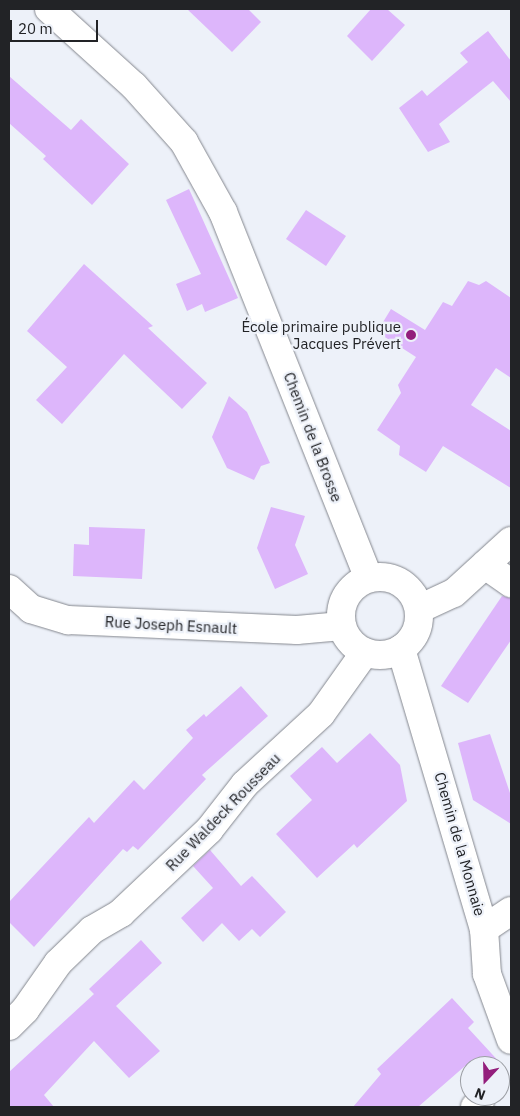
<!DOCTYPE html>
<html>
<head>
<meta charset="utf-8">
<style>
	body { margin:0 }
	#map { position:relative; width:520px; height:1116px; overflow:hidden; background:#edf1f9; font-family:"IBM Plex Sans",sans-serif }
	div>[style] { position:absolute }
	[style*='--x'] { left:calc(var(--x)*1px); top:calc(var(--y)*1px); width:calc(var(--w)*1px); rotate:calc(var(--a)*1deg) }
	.building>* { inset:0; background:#ddb6fb }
	.roads { filter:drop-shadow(0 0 1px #84878e) drop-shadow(0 0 1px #84878e) }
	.street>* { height:28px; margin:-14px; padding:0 14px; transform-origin:14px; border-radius:14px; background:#fff }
	.secondary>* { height:28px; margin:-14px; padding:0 14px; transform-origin:14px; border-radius:14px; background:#fff }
	.secondary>.ring { margin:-14px; padding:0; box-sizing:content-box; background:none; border:28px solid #fff; border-radius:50% }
	.dots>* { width:14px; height:14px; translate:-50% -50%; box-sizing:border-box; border:2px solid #edf1f9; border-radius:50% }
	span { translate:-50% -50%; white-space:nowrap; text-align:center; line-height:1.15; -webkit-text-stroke:4.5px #edf1f9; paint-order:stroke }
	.poi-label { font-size:15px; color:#222326 }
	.right { translate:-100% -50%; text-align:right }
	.street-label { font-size:15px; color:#222326 }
	.frame { position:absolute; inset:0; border:10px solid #222326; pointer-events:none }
	.north { position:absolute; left:460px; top:1056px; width:50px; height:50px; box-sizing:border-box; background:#edf1f9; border:1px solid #9c9fa5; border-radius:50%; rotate:201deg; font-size:14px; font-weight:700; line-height:20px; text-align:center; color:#222326 }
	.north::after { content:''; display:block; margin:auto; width:18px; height:22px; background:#931e7c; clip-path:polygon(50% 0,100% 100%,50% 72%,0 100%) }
	.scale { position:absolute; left:10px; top:20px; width:88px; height:22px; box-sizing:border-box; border:2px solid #222326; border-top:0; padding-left:6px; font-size:15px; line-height:18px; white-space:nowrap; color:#222326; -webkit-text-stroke:4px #edf1f9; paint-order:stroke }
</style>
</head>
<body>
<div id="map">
	<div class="building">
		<i style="clip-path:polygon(187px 9px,248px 9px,261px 22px,232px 52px)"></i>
		<i style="clip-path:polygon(371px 9px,387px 9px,405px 25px,372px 61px,347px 36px)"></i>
		<i style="clip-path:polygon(488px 31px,511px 61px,511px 102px,493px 81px,439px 124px,450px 142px,428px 152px,399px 108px,422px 90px,427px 96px,468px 62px,460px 53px)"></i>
		<i style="clip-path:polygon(9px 76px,71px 130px,81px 119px,129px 164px,92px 205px,43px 159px,46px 156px,9px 123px)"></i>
		<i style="clip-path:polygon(189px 189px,238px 298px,205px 312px,202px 304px,187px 311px,176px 284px,201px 274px,166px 200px)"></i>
		<i style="clip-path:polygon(306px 210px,346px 236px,326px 266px,286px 239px)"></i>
		<i style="clip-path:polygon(84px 264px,153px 326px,148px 328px,207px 383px,182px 409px,124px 354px,62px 424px,36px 400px,67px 367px,27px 331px)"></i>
		<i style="clip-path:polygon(468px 281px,479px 285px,486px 281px,511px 298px,511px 378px,496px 368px,471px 405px,511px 431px,511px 488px,443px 446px,426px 472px,399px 455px,400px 446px,377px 430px,401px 393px,398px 385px,416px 357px,377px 332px,391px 309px,425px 330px,443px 302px,452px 306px)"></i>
		<i style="clip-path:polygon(229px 396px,247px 412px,270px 463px,261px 466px,254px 480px,227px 468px,212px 437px)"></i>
		<i style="clip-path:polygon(271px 507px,305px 516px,295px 545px,308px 574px,275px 589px,257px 548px)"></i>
		<i style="clip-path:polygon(89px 527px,145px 529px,142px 579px,73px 576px,74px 544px,89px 545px)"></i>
		<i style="clip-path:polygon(502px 596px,511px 598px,511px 640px,468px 703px,441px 686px)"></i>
		<i style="clip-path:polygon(241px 686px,268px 716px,202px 775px,206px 779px,138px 850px,133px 846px,127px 852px,123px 849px,34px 947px,9px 922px,9px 902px,89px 817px,94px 823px,134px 780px,144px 790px,193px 738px,186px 730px,204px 714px,206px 717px)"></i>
		<i style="clip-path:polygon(370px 733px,400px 765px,407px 801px,357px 848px,354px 844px,317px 878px,276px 834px,312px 800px,290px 776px,322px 747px,337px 763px)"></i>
		<i style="clip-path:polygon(490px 734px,511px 796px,511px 824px,473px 800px,458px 743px)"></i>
		<i style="clip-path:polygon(210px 850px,241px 886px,252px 876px,286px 912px,260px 937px,252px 929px,239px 941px,222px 923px,203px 942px,181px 918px,213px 888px,193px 866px)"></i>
		<i style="clip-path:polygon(141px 940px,162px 963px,116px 1006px,160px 1051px,129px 1078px,94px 1041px,44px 1095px,54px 1107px,9px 1107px,9px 1072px,94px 994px,89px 989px)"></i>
		<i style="clip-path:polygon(452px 998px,474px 1022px,468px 1028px,503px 1066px,465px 1066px,418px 1107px,353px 1107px,381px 1074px,377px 1069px)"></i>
	</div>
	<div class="roads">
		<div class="street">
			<i style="--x:485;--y:565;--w:32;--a:35"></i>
			<i style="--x:9;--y:589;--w:30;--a:42"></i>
			<i style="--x:31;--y:609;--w:39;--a:17"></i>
			<i style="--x:68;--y:620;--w:229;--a:2.5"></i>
			<i style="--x:297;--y:630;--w:45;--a:-5.1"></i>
			<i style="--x:419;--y:609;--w:38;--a:-25"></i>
			<i style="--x:454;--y:593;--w:77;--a:-42.4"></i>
			<i style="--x:484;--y:929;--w:32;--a:-34"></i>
			<i style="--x:9;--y:1026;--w:23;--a:-45"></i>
			<i style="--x:25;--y:1010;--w:57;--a:-54.9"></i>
			<i style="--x:58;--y:963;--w:47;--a:-44.1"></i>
			<i style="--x:92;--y:930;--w:34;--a:-30"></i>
			<i style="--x:121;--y:913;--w:121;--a:-43.3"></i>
			<i style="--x:209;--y:830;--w:58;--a:-52"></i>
			<i style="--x:245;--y:784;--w:103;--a:-42.6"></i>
			<i style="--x:321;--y:714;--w:76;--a:-54.6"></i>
			<i style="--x:475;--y:1107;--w:6;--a:-39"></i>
		</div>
		<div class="secondary">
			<i style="--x:49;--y:9;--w:115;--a:42.2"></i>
			<i style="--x:134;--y:86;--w:75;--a:48.2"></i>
			<i style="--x:184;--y:142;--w:80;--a:60.9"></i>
			<i style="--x:223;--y:212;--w:394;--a:68.3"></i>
			<i class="ring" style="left:341px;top:577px;width:50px;height:50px"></i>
			<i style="--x:401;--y:649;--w:292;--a:73.5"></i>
			<i style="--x:484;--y:929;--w:45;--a:86.2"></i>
			<i style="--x:487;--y:974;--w:70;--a:70"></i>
		</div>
	</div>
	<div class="dots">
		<i style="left:411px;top:335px;background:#931e7c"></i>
	</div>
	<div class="poi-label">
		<span class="right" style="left:401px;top:335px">École primaire publique<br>Jacques Prévert</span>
	</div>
	<div class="street-label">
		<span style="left:313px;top:437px;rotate:69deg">Chemin de la Brosse</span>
		<span style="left:171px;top:625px;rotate:3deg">Rue Joseph Esnault</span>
		<span style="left:223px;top:812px;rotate:-46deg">Rue Waldeck Rousseau</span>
		<span style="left:460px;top:844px;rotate:74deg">Chemin de la Monnaie</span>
	</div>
	<div class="frame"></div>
	<div class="north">N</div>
	<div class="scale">20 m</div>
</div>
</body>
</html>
